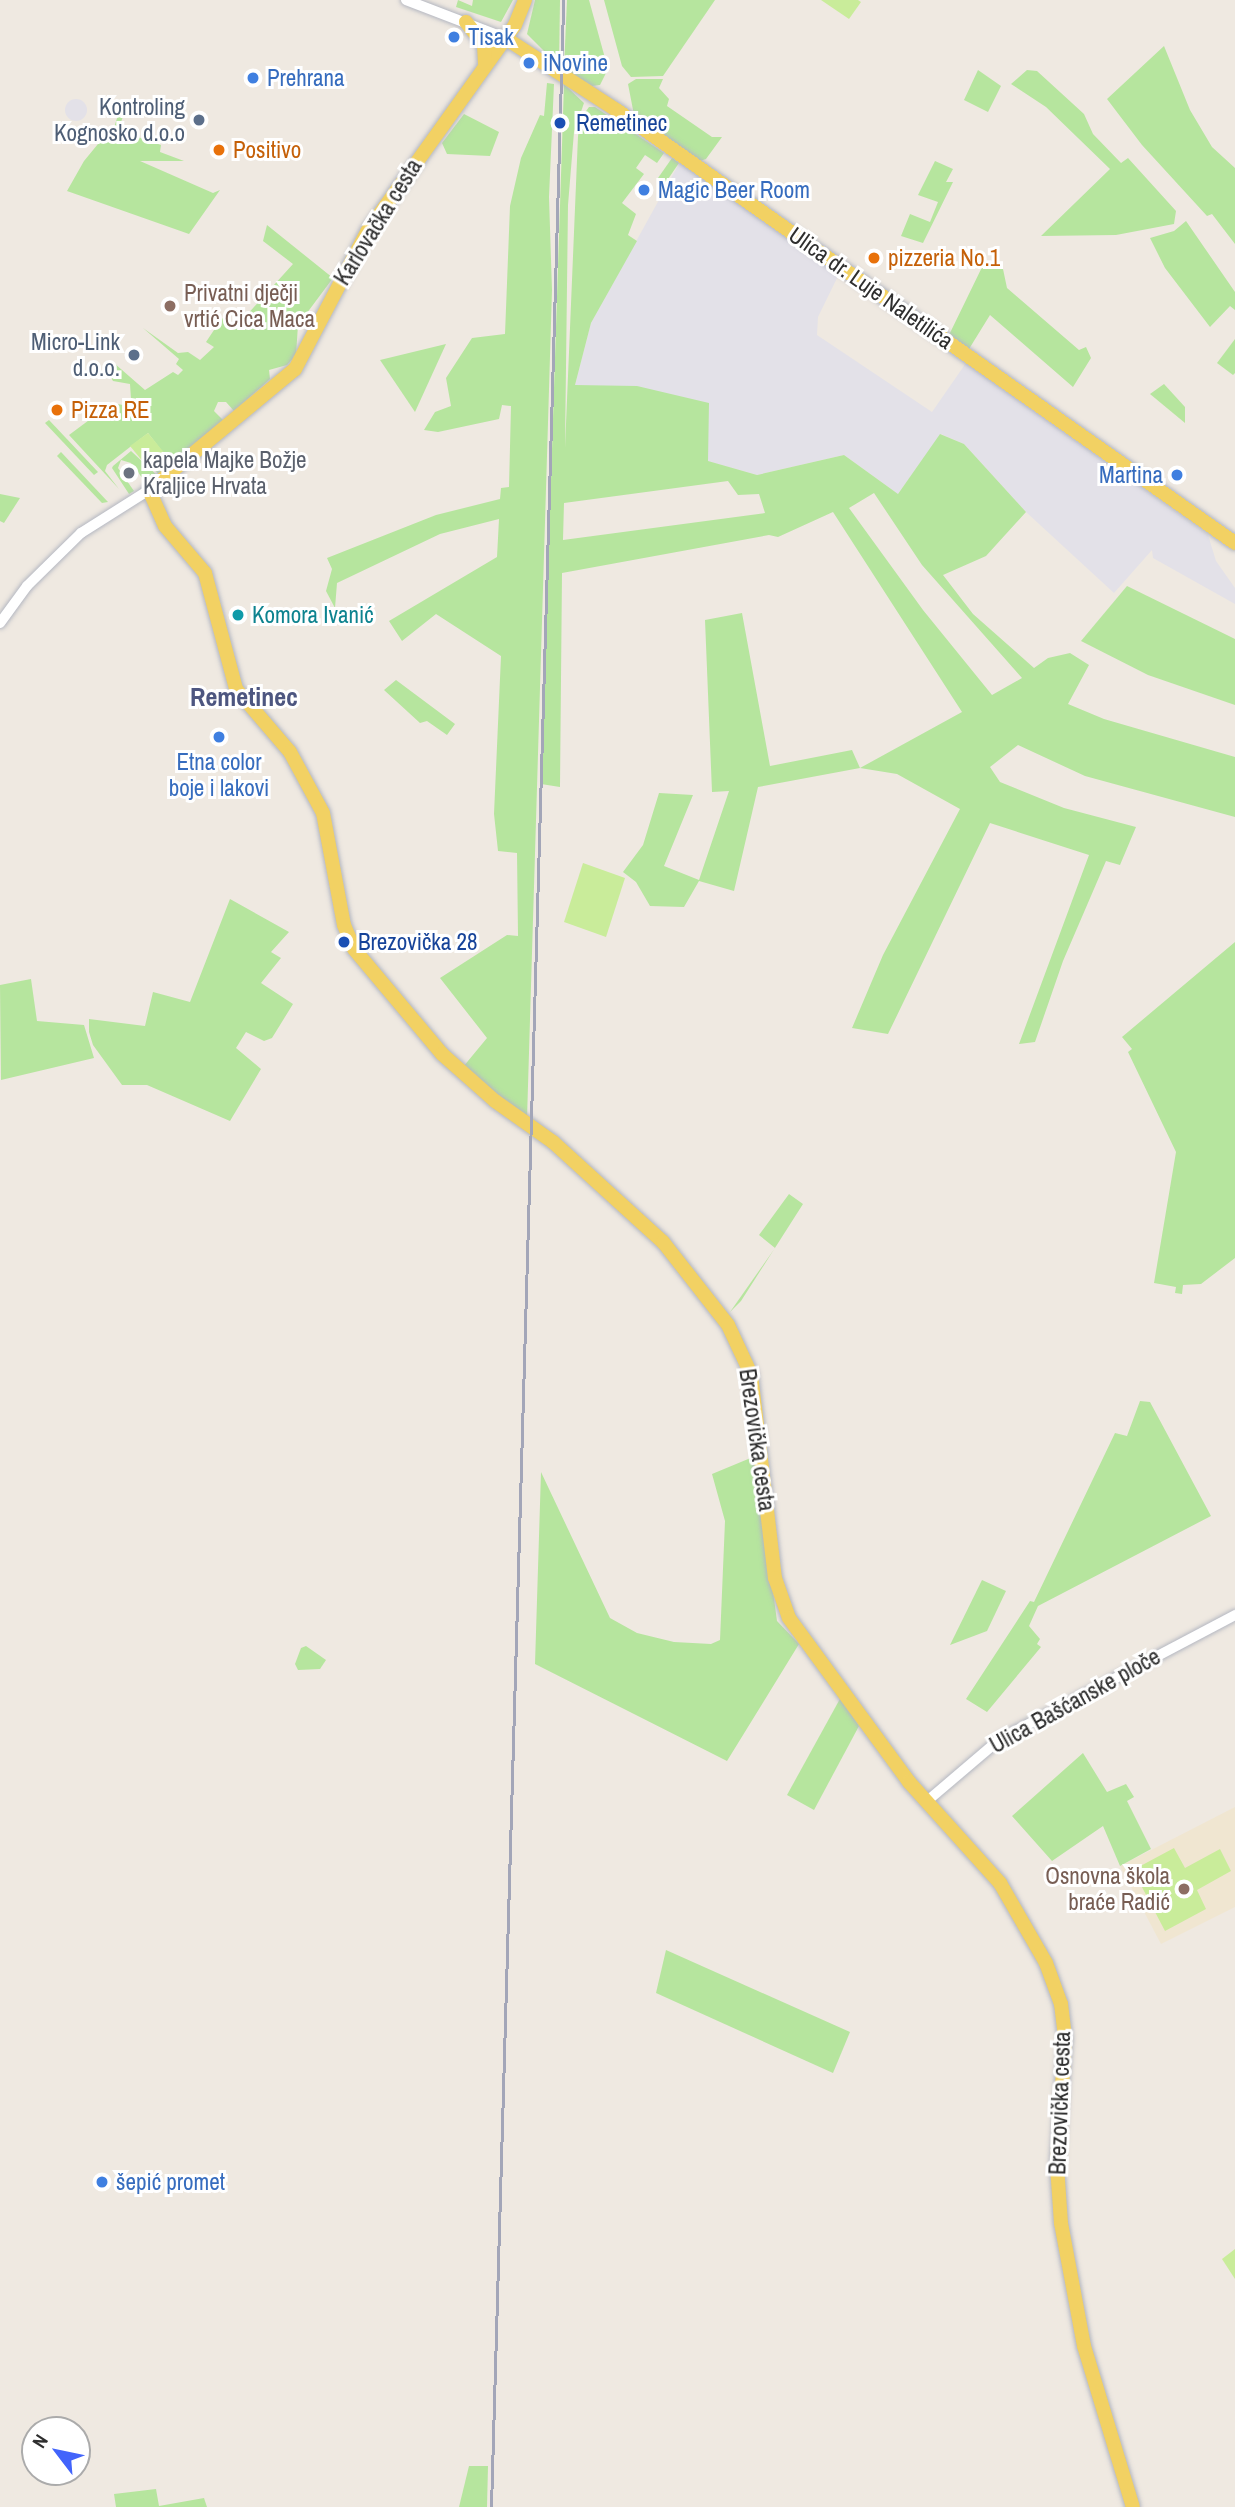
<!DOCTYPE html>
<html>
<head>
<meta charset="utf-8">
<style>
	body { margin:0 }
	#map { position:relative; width:1235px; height:2507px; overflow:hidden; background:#efe9e1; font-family:"Archivo Narrow",sans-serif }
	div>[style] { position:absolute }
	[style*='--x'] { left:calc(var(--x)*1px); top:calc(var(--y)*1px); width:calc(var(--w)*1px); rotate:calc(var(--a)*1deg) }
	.industrial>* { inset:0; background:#e3e1e8 }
	.round { border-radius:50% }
	.education>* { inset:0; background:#f0e6d1 }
	.green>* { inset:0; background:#b6e59e }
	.pitch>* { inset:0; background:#c9ec9a }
	.roads { filter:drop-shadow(0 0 2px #b4b7c1) drop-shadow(0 0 2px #b4b7c1) }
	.minor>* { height:10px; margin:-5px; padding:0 5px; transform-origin:5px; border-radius:5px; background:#fff }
	.major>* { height:14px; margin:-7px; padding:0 7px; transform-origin:7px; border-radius:7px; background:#f2d163 }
	.rail>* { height:2.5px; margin:-1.25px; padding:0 1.25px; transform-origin:1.25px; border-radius:1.25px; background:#a3a6b8 }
	.dots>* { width:19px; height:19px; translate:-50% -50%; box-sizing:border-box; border:4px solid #fff; border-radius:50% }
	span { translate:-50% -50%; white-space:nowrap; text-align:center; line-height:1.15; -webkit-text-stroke:6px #fff; paint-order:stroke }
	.shop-label { font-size:23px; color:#366cbe }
	.left { translate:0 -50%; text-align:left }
	.right { translate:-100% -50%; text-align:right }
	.service-label { font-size:23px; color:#4e5e75 }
	.transit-label { font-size:23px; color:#164399 }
	.food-label { font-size:23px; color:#c56008 }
	.street-label { font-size:23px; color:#2e2e2e }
	.education-label { font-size:23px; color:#785e54 }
	.worship-label { font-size:23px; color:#5b616d }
	.culture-label { font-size:23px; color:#0d838f }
	.quarter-label { font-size:26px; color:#4d5680; font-weight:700 }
	.north { position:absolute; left:21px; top:2416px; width:70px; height:70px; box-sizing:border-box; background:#fff; border:2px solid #ababab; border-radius:50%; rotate:302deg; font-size:19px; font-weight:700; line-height:28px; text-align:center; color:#2e2e2e }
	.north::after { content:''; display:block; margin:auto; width:24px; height:32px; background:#4264fb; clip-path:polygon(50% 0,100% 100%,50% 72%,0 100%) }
</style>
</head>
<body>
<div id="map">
	<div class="industrial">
		<i class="round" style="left:65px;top:99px;width:22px;height:22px"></i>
		<i style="clip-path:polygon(681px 160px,840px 272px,818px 317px,817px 335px,932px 412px,966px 363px,1208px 535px,1216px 561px,1235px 588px,1235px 604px,1153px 558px,1152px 550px,1114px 593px,1026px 512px,964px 444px,941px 434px,898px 494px,844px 455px,757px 475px,707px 461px,575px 385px,591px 323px)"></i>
	</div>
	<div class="education">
		<i style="clip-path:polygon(1235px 1807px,1235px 1907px,1161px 1944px,1120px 1866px)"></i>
	</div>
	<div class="green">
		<i style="clip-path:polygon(458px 0,472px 6px,473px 0,513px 0,501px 22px,456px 7px)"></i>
		<i style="clip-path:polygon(535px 0,560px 0,559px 66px,527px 34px)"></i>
		<i style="clip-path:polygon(567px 0,589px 0,608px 69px,600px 85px,592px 86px,564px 69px)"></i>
		<i style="clip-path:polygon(604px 0,715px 0,663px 76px,631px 77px,622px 66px)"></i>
		<i style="clip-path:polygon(1164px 46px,1190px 110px,1212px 147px,1235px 168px,1235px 244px,1212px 214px,1207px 216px,1142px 145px,1107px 99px)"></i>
		<i style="clip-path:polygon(978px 70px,1001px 86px,988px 112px,964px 100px)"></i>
		<i style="clip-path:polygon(1027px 70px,1037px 71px,1084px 114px,1093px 134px,1121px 163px,1128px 158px,1176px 211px,1174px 224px,1116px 235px,1041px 236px,1110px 169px,1046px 107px,1011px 84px)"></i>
		<i style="clip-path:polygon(636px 79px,663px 79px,659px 88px,669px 99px,667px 106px,712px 137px,722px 137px,706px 159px,700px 161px,634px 115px,628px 84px)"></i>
		<i style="clip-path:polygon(547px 83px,554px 84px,549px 197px,552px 290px,527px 1119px,463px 1067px,487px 1038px,440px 978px,507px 935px,518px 936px,517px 853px,498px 851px,494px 814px,501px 656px,436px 614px,402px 641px,389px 621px,497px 557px,499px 519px,440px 534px,337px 583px,335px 608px,326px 591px,332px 569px,327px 558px,436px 515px,500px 499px,501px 488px,509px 487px,511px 406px,502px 405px,499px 419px,438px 432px,424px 430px,435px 412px,451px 406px,446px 378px,472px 338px,505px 334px,510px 206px,521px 158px,540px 115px,544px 116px)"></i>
		<i style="clip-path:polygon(evenodd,564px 84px,584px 103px,574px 132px,568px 205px,565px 448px,578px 136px,581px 118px,589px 107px,595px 107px,664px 153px,657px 163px,645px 155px,636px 168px,644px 174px,622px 203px,636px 214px,628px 235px,637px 241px,591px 323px,575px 385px,637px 386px,709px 403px,708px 461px,757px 475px,844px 455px,898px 494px,940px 434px,964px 444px,1026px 512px,986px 556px,943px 575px,973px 614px,1034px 668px,1048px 658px,1070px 653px,1089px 665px,1068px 704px,1104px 719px,1235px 757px,1235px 817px,1085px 776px,1018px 745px,990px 767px,1000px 782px,1064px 808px,1136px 827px,1120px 865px,1106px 861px,1063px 961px,1035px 1042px,1019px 1044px,1089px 855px,990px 823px,888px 1034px,852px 1028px,883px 955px,960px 809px,897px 774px,860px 768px,758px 787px,734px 891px,699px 881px,684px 907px,650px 906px,636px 882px,623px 872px,643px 845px,659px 793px,693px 795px,664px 866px,699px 880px,729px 791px,712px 792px,705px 620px,742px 613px,770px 766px,852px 750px,860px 768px,962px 712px,833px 512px,778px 537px,769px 535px,562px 573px,560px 787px,541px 784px,564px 84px,728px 481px,738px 495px,759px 494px,765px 513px,563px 540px,564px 503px,728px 481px,564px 84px,874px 493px,922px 565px,1022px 678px,992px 695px,923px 610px,849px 508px,874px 493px)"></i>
		<i style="clip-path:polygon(119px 112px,124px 114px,118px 130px,161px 145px,160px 152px,184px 161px,140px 161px,213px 193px,220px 190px,189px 234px,67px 191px,84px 161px,107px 133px,112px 134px)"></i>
		<i style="clip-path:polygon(464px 114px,499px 132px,490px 156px,447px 154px,442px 143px)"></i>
		<i style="clip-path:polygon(672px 158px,679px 163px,666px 182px,658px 178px)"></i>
		<i style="clip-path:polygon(935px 161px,953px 169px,946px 182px,953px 182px,923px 243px,901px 236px,910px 214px,930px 222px,938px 202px,918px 195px)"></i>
		<i style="clip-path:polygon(1186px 221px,1235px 292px,1235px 310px,1230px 306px,1210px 327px,1165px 268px,1150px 238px,1174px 231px)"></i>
		<i style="clip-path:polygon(267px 225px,333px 278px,298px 325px,296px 355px,287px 365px,269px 370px,270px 379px,234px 411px,226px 402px,218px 402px,214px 411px,224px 421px,160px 476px,152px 466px,165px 455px,148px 433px,107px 465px,105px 471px,119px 489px,69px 435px,112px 403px,123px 405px,131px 399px,130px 384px,113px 381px,106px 369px,114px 363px,145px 390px,173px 372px,178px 375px,183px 370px,176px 364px,179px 359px,143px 328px,178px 353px,188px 352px,200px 360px,214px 347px,206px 342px,222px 318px,235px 328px,293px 264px,263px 241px)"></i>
		<i style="clip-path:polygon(985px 261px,1003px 269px,1007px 288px,1079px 350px,1086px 347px,1091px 358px,1073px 387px,990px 315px,969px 349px,949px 335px)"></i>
		<i style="clip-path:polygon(1235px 339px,1235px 373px,1233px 375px,1217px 363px)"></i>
		<i style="clip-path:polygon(446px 344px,415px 412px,380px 360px)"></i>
		<i style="clip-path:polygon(1164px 384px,1185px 407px,1185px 423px,1150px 394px)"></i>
		<i style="clip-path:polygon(49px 420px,98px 472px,94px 475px,45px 423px)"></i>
		<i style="clip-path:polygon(131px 451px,159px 477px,146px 483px,131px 463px,121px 460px,118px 468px,134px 491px,129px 494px,112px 468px,113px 466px)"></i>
		<i style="clip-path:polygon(61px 452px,108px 502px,102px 503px,57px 456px)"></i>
		<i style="clip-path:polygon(0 494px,20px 498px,4px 523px,0 521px)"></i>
		<i style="clip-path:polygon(1127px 586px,1235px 639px,1235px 705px,1148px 675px,1081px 641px)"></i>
		<i style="clip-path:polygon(396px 680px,455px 724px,447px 735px,427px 721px,420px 723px,384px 690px)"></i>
		<i style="clip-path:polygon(230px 899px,289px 932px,271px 952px,281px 958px,261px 983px,293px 1004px,272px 1038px,264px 1041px,246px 1032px,236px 1048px,261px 1069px,230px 1121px,147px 1085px,122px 1085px,93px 1045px,89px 1032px,89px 1019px,145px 1026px,153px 992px,190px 1002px)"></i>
		<i style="clip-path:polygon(1235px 942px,1235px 1258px,1201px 1284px,1183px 1285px,1182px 1294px,1175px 1293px,1176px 1287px,1154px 1283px,1176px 1152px,1128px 1052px,1132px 1049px,1122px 1037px)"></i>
		<i style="clip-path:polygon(31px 979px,37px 1021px,84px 1025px,94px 1058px,1px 1080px,0 985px)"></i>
		<i style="clip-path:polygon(789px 1194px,803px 1204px,741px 1301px,730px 1312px,775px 1248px,759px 1235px)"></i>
		<i style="clip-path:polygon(743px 1366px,777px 1621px,799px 1644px,727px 1761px,535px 1664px,541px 1472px,610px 1618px,637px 1633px,674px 1642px,711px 1644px,720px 1640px,725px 1521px,712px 1474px,753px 1457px)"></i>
		<i style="clip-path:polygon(1140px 1401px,1150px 1402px,1211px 1516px,1038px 1606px,1029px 1626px,1040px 1639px,1037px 1644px,1041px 1647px,987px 1712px,966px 1699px,1030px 1601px,1034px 1602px,1115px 1433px,1127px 1436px)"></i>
		<i style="clip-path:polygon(982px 1580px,1006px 1591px,987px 1631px,950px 1645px)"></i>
		<i style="clip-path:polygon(306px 1646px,326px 1660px,320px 1669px,298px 1670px,295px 1664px,301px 1648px)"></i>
		<i style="clip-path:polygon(841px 1697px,859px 1726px,814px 1810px,787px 1795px)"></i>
		<i style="clip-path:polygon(1083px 1753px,1107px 1792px,1126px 1784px,1134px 1797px,1127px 1801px,1151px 1849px,1120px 1866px,1103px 1826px,1052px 1861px,1012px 1816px)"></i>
		<i style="clip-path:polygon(666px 1950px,850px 2032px,833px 2073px,656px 1993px)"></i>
		<i style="clip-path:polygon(469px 2466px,488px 2466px,487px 2507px,459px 2507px)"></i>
		<i style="clip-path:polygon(156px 2489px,159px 2506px,204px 2498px,207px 2507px,116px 2507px,114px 2494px)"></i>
	</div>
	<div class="pitch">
		<i style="clip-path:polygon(821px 0,858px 0,861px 2px,849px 19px)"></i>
		<i style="clip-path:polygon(148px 433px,166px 455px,149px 469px,130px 446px)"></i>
		<i style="clip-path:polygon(583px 863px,625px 878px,606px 937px,564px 922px)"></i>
		<i style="clip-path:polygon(1174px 1848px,1185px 1868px,1220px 1849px,1231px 1871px,1197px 1890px,1206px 1909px,1165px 1931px,1133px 1870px)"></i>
		<i style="clip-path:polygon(1235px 2249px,1235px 2279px,1222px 2259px)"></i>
	</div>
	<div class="roads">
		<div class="minor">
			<i style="--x:406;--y:0;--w:106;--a:21"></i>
			<i style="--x:0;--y:623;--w:46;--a:-53.9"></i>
			<i style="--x:27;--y:586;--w:76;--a:-44.5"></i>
			<i style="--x:81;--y:533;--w:80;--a:-32.3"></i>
			<i style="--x:926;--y:1802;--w:97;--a:-40.4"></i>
			<i style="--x:1000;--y:1739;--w:266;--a:-27.8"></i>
		</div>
		<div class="major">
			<i style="--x:525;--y:0;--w:27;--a:112"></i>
			<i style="--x:515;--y:25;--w:254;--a:125.6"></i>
			<i style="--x:367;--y:232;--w:155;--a:117.7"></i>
			<i style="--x:295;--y:369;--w:190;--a:140.3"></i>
			<i style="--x:149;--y:490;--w:39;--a:66"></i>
			<i style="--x:165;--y:526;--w:62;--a:49.6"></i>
			<i style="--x:205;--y:573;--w:120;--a:75"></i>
			<i style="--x:236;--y:689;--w:83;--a:49.4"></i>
			<i style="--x:290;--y:752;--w:69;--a:61.6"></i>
			<i style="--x:323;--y:813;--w:114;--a:79.4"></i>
			<i style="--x:344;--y:925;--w:26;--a:67"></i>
			<i style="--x:354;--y:949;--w:137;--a:50"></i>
			<i style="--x:442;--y:1054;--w:71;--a:41.6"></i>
			<i style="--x:495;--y:1101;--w:71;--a:35.3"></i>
			<i style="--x:553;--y:1142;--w:149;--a:42.3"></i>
			<i style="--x:663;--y:1242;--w:105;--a:51.9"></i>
			<i style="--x:728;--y:1325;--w:54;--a:64.9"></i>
			<i style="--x:751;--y:1374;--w:205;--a:83.3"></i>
			<i style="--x:775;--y:1578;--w:42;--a:70.7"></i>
			<i style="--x:789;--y:1618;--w:203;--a:53.8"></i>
			<i style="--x:909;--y:1782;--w:136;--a:48"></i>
			<i style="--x:1000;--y:1883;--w:92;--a:60.1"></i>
			<i style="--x:1046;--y:1963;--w:44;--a:69.9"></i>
			<i style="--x:1061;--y:2004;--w:35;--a:83"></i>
			<i style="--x:1065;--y:2039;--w:127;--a:93.6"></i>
			<i style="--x:1057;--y:2166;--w:57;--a:86"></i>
			<i style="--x:1061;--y:2223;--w:125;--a:79.4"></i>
			<i style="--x:1084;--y:2346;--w:168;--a:73.1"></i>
			<i style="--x:466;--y:22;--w:29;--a:52"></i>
			<i style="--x:484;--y:45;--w:19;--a:87"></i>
			<i style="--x:505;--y:38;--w:135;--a:32.9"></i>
			<i style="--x:618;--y:111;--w:753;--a:35"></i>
		</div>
	</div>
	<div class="rail">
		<i style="--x:491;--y:2507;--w:2508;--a:-88.35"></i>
	</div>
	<div class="dots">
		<i style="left:454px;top:37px;background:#3f7fe0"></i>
		<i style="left:529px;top:63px;background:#3f7fe0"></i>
		<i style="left:253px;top:78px;background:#3f7fe0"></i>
		<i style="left:199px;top:120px;background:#5c6f8a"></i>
		<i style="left:560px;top:123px;background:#1a4fb4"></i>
		<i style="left:219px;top:150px;background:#e8710a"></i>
		<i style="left:644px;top:190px;background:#3f7fe0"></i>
		<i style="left:874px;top:258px;background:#e8710a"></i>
		<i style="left:170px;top:306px;background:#8d6e63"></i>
		<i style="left:134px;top:355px;background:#5c6f8a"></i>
		<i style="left:57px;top:410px;background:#e8710a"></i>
		<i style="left:129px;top:473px;background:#6b7280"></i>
		<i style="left:1177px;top:475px;background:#3f7fe0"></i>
		<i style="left:238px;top:615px;background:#0f9aa8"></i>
		<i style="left:219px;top:737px;background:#3f7fe0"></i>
		<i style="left:344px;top:942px;background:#1a4fb4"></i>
		<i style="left:1184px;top:1889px;background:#8d6e63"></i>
		<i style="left:102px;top:2182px;background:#3f7fe0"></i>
	</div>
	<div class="shop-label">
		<span class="left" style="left:468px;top:37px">Tisak</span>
		<span class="left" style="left:543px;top:63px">iNovine</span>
		<span class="left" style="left:267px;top:78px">Prehrana</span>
		<span class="left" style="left:658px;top:190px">Magic Beer Room</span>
		<span class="right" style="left:1163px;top:475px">Martina</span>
		<span style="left:219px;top:775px">Etna color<br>boje i lakovi</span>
		<span class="left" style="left:116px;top:2182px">šepić promet</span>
	</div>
	<div class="service-label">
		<span class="right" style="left:185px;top:120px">Kontroling<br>Kognosko d.o.o</span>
		<span class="right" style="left:120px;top:355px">Micro-Link<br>d.o.o.</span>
	</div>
	<div class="transit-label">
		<span class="left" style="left:576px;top:123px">Remetinec</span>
		<span class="left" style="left:358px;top:942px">Brezovička 28</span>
	</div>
	<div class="food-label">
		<span class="left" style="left:233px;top:150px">Positivo</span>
		<span class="left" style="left:888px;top:258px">pizzeria No.1</span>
		<span class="left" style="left:71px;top:410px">Pizza RE</span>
	</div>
	<div class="street-label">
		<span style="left:378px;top:222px;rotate:-58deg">Karlovačka cesta</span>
		<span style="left:871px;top:288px;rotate:35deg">Ulica dr. Luje Naletilića</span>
		<span style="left:757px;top:1440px;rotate:82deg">Brezovička cesta</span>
		<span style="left:1075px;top:1701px;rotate:-29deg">Ulica Bašćanske ploče</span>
		<span style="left:1060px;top:2103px;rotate:-88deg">Brezovička cesta</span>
	</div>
	<div class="education-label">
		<span class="left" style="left:184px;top:306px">Privatni dječji<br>vrtić Cica Maca</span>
		<span class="right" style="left:1170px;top:1889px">Osnovna škola<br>braće Radić</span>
	</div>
	<div class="worship-label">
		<span class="left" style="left:143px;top:473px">kapela Majke Božje<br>Kraljice Hrvata</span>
	</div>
	<div class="culture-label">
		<span class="left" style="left:252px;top:615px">Komora Ivanić</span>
	</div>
	<div class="quarter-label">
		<span style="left:244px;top:697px">Remetinec</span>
	</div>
	<div class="north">N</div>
</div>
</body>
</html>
